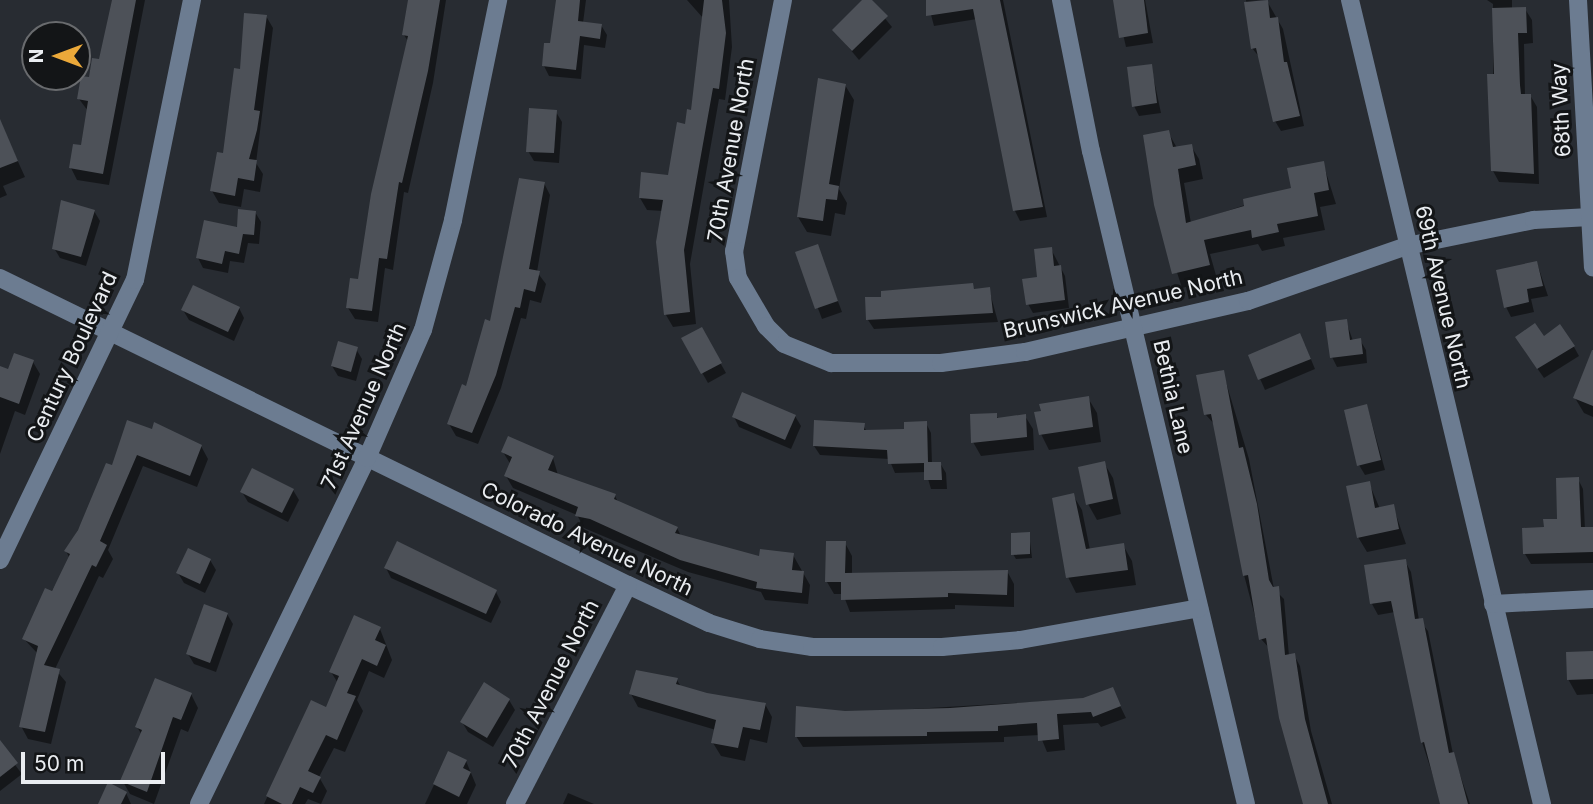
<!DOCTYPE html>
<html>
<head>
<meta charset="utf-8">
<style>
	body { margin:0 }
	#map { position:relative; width:1593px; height:804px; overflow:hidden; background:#282c32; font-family:Inter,sans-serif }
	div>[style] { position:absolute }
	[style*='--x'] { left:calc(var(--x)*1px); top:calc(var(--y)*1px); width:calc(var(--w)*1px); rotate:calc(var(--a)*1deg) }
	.shadow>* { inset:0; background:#0007 }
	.building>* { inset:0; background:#4d5158 }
	.minor>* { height:18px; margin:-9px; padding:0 9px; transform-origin:9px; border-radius:9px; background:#6c7c91 }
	span { translate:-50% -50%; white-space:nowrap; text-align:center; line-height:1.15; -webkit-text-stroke:6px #131517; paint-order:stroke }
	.street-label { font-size:21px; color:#eaedf1 }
	.north { position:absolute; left:21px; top:21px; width:70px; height:70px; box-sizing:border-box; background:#131517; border:2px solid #696b6e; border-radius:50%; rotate:270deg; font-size:19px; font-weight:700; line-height:28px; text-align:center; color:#eaedf1 }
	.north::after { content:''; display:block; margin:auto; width:24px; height:32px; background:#eba93a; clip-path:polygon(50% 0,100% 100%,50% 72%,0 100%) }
	.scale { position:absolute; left:21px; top:752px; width:144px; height:32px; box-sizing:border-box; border:4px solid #eaedf1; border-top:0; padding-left:9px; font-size:21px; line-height:24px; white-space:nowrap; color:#eaedf1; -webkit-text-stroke:5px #131517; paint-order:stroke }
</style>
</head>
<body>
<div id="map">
	<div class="shadow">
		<i style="clip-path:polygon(114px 0,145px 0,109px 185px,77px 180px,71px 168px,82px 147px,88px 111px,79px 99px,101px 61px)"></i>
		<i style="clip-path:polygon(410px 0,446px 0,433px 83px,408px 193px,404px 192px,393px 270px,385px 268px,378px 322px,355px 319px,348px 308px,360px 281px,409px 43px,404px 35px)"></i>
		<i style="clip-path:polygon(557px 0,586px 0,583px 23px,601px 25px,607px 35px,605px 48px,584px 45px,581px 79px,549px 76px,544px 66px,552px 45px)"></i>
		<i style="clip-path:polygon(687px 0,729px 0,732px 47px,725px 100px,719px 99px,690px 264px,696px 324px,673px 327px,666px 315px,663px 211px,647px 210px,640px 198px,670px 177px,693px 112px,703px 18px)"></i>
		<i style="clip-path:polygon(864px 0,870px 0,892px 27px,859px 60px,834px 30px)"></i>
		<i style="clip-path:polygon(927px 0,1003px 0,1047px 217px,1020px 221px,1015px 211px,977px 19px,934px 26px)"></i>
		<i style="clip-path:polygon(1115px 0,1145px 0,1153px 43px,1126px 47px)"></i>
		<i style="clip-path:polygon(1246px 0,1267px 1px,1283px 29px,1304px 126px,1281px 131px,1275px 121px,1260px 58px,1252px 48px)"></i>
		<i style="clip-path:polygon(1487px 0,1512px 0,1512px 9px,1525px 9px,1532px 20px,1533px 43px,1524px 44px,1525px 96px,1530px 95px,1537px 107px,1539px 184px,1499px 182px,1493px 171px,1493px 4px)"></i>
		<i style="clip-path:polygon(266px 16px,273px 28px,256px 163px,263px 174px,260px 192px,244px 189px,241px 207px,219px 203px,212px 191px,225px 155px,242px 71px)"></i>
		<i style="clip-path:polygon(1151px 66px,1161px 113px,1139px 116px,1134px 106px)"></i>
		<i style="clip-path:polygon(845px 85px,854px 100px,839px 189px,847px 203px,845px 215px,835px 213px,831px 236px,807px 232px,798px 217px)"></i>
		<i style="clip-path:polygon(556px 112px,562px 122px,559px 163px,534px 161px,528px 151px)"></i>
		<i style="clip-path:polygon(0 122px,25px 177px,3px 186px,7px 195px,0 198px)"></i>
		<i style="clip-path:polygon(1168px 132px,1177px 148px,1191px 146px,1199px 159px,1203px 179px,1184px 183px,1191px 223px,1293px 189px,1323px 163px,1336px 204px,1320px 207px,1325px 230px,1283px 238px,1285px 246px,1262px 251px,1258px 244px,1210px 254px,1217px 279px,1182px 288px,1155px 204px)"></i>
		<i style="clip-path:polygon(544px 183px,550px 195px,537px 272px,546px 284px,541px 303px,530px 300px,526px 319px,521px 318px,501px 388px,478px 444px,456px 436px,449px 424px,467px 388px)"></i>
		<i style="clip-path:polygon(62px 202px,94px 211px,100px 221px,86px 266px,60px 258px,54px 248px)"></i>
		<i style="clip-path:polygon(255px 212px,261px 222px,259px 244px,248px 243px,244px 263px,230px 261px,228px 273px,203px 268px,198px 258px)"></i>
		<i style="clip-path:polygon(817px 246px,842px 312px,822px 319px,797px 253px)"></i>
		<i style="clip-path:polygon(1051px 249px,1065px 276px,1069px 308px,1033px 313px,1028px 304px)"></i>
		<i style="clip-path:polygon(1537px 263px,1548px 296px,1531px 299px,1534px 312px,1511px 317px,1506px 307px)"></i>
		<i style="clip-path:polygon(972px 285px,975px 290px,989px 289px,998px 322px,874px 329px,868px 320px,883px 298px)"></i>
		<i style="clip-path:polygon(239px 308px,244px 318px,234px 341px,189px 320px,183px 310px)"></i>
		<i style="clip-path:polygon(1346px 321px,1353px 341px,1360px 340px,1366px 350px,1367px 363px,1337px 367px,1332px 357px)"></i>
		<i style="clip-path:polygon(701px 329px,726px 373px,708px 383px,683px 339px)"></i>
		<i style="clip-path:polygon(1543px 338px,1574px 347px,1579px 356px,1544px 378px,1523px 348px)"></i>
		<i style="clip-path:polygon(1305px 345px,1315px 369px,1265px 390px,1250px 356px)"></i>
		<i style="clip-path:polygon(356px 349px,362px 359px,356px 381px,338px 376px,332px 366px)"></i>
		<i style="clip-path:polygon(1593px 361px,1593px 417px,1584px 413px,1575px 398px)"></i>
		<i style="clip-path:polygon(33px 362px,40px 374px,25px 415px,15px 411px,0 454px,0 368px,9px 372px)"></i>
		<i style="clip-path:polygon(1223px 372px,1249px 459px,1274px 589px,1284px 599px,1289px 656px,1294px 655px,1300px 666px,1311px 731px,1332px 804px,1305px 804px,1270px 649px,1261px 639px,1244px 575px,1215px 425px,1206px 415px)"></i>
		<i style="clip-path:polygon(1088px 398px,1097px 413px,1101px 442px,1049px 450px,1041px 434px)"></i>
		<i style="clip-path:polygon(1367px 406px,1385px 470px,1365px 475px,1359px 465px)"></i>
		<i style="clip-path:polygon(996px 415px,999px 420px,1025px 416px,1033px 429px,1034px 450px,981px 456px,973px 442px)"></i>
		<i style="clip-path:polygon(795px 416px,801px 426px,791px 449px,739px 427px,734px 417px)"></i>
		<i style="clip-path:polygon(128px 423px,201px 446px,208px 459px,197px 487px,143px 466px,108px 550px,113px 559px,103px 578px,99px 576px,55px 669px,66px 682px,51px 744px,28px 739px,21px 726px,38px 654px,24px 639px,70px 559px,66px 551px,113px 468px)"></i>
		<i style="clip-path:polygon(926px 423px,931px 433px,932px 464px,940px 463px,946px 473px,947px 489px,931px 489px,926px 472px,895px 473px,889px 459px,820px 455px,814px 446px,863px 425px,867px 432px,906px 431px)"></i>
		<i style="clip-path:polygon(503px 452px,553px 458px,558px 475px,615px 496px,619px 504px,677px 528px,681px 536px,761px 558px,793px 555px,810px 585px,808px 604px,765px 600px,761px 592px,688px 572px,584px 528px,577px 515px,513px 488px,506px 476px,511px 465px)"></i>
		<i style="clip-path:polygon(1104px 463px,1113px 478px,1121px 514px,1097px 520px,1088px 504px)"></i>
		<i style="clip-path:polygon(1578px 479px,1583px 489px,1585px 529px,1593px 529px,1593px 563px,1531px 564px,1525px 554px,1524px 530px,1546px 529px,1559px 521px)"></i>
		<i style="clip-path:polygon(1369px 483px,1380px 509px,1393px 506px,1406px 544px,1367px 552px,1358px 537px)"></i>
		<i style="clip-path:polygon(293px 490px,299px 500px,288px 522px,248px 502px,242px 492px)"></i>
		<i style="clip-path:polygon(1073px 495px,1082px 510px,1090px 550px,1123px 545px,1132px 561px,1136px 585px,1076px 593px,1068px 577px)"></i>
		<i style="clip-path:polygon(1029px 534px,1032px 558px,1016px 559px,1013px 554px)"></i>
		<i style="clip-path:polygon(845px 543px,852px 556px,852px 575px,1007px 571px,1014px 584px,1014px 607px,955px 605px,955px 609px,850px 612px,843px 594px,834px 594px,827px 582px)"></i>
		<i style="clip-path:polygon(210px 560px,216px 570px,205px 593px,184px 583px,178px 573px)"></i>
		<i style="clip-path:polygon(1405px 561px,1411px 572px,1419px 620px,1428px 631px,1453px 754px,1470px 804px,1442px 804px,1422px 742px,1395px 612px,1378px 615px,1372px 604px)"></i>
		<i style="clip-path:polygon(386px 568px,496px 592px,501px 602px,491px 623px,391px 578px)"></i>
		<i style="clip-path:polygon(227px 614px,233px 624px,216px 672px,194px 664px,188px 654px)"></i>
		<i style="clip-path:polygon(380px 629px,392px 660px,384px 678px,369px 671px,357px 700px,363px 711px,345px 752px,334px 748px,319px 777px,327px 791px,321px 804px,308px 799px,305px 804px,264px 804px,311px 702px,327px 709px,338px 683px,331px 672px)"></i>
		<i style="clip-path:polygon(1593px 653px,1593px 694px,1577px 695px,1568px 679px)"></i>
		<i style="clip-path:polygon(677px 680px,681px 687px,706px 694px,765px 704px,772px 717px,767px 743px,750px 739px,745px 761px,721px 756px,713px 743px,716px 730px,638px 707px,631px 694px)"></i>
		<i style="clip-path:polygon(1112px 689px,1126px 718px,1101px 727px,1098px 723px,1063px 725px,1065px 750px,1047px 752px,1040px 735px,1004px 737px,1004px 742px,803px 747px,796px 736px,845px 713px,1084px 699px)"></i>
		<i style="clip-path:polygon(191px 694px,198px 708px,188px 732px,181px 729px,154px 804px,130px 794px,122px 780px,142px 735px,137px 727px)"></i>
		<i style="clip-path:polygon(509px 700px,515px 710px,493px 747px,468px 732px,462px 722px)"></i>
		<i style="clip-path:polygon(0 745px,22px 774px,0 791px)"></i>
		<i style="clip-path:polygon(449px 753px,466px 761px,476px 785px,467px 804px,425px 804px)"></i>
		<i style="clip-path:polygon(126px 793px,131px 804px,100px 804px)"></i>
		<i style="clip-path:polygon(568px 793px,594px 804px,563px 804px)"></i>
	</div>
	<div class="building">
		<i style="clip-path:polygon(112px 0,136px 0,103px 174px,69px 168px,73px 144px,81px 145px,88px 101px,77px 99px,81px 76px,89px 77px,92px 58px,99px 59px)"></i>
		<i style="clip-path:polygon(408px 0,440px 0,428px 71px,402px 183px,399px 182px,387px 259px,379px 258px,372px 311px,346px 308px,350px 278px,358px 279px,371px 194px,408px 36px,402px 35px)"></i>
		<i style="clip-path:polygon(556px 0,580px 0,578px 21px,602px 24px,600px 39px,580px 36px,576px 70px,542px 66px,544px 43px,550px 43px)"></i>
		<i style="clip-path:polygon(704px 0,722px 0,726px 33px,719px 89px,713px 88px,684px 250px,690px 312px,664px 315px,656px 242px,663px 200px,639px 198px,641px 172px,668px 175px,677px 122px,685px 124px,687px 109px,691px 110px)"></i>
		<i style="clip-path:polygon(862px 0,872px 0,888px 16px,852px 51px,832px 30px)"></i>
		<i style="clip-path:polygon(926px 0,1000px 0,1043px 207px,1013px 211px,973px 9px,926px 16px)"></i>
		<i style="clip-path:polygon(1113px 0,1144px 0,1148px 33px,1119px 38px)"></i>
		<i style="clip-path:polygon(1268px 0,1270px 18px,1278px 17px,1284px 62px,1287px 62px,1300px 116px,1273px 122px,1256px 48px,1251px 49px,1244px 2px)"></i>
		<i style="clip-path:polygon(1526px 7px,1527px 33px,1518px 33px,1520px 85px,1521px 94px,1531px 94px,1534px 174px,1491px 171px,1487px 74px,1494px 74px,1492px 8px)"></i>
		<i style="clip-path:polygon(244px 13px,267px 15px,254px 110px,260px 111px,257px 130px,249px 159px,257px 160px,254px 181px,238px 178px,235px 196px,210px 191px,217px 152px,223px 153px,234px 68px,240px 69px)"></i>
		<i style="clip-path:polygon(1152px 64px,1157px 103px,1132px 107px,1127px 67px)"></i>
		<i style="clip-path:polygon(818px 78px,846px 84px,829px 184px,839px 186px,837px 200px,826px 199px,823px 221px,797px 217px)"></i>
		<i style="clip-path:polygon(529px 108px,557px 110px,554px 153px,526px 152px)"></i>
		<i style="clip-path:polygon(0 119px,18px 161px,0 168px)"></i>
		<i style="clip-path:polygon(1169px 130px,1173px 147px,1192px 144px,1196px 165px,1178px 169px,1186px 223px,1244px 206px,1243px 199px,1291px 188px,1287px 168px,1324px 161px,1329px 190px,1314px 193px,1318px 216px,1277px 224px,1279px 232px,1252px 238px,1251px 230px,1204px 240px,1210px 265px,1172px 274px,1154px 205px,1143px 135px)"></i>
		<i style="clip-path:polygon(519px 178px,545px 182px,529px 269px,540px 271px,535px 292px,524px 289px,520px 308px,515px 307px,496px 375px,472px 433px,447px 424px,462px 384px,466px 386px,485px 319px,490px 321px)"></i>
		<i style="clip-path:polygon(61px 200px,95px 210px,81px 257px,52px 249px)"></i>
		<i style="clip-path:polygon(238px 209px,256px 211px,254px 235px,243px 234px,239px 254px,225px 251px,222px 264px,196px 258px,204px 220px,237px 227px)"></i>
		<i style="clip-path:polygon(818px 244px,838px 301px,815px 309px,795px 252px)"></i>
		<i style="clip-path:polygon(1052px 247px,1054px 266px,1061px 265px,1065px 300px,1026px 305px,1022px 279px,1037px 277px,1034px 249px)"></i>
		<i style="clip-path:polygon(1537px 261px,1543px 286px,1527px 289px,1529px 302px,1504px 308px,1496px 270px)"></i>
		<i style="clip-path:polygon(973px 283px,974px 289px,990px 287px,993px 313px,866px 320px,865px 297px,881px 297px,881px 291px)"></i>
		<i style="clip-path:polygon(193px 285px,240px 307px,228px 332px,181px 310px)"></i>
		<i style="clip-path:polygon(1347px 319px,1350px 340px,1361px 338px,1363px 354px,1330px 358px,1325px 322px)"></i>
		<i style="clip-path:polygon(1535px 323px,1544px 336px,1560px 324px,1575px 346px,1537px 369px,1515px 337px)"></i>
		<i style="clip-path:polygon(702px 327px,722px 363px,701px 374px,681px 338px)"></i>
		<i style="clip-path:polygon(1300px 333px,1311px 359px,1258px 380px,1248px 355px)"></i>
		<i style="clip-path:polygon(338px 341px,358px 347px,351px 372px,331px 366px)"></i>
		<i style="clip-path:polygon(1592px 350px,1593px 350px,1593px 406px,1573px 398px)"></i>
		<i style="clip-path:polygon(14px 353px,34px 360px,19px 404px,0 397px,0 366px,8px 369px)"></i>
		<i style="clip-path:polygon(1224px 370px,1239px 448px,1243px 447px,1257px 504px,1269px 580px,1273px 587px,1279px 586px,1285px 655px,1295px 653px,1305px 719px,1328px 804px,1303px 804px,1279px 718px,1266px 638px,1259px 640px,1248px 575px,1243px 576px,1211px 414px,1204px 415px,1196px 375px)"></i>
		<i style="clip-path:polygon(742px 392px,796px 415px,785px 440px,732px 417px)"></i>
		<i style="clip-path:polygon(1089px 396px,1093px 427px,1039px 435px,1034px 412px,1041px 411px,1039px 404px)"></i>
		<i style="clip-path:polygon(1367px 404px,1381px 460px,1357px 466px,1344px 410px)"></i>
		<i style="clip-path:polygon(997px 413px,997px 418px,1026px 414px,1027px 437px,971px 443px,970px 414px)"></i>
		<i style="clip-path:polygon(127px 420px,152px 429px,154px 422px,202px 445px,190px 476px,137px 455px,100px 541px,107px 545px,96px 567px,92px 565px,44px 665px,60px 669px,45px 732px,19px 727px,38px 646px,22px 639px,45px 588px,52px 591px,70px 554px,64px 551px,78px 530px,106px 463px,112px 465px)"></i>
		<i style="clip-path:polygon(814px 420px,865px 423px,864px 430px,904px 429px,904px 422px,927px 421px,928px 462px,941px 462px,942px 480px,924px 480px,924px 463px,888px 464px,887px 450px,813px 446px)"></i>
		<i style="clip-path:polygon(508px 436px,554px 456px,548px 470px,616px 494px,614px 499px,678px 527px,675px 533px,759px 556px,760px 549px,794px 553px,792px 570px,804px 571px,802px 593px,756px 588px,757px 582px,680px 560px,590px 519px,575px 516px,578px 507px,504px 476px,512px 457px,501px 452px)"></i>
		<i style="clip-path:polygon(1105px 461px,1113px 499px,1086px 505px,1078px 467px)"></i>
		<i style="clip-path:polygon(252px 468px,294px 489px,282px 513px,240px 492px)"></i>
		<i style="clip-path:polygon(1579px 477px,1581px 527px,1593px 527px,1593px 552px,1523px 554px,1522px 528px,1544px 527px,1543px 519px,1557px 519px,1556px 478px)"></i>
		<i style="clip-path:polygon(1370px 481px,1375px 508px,1394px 504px,1399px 529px,1357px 538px,1346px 486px)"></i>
		<i style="clip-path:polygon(1074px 493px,1086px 549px,1124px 543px,1128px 570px,1066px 578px,1052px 498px)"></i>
		<i style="clip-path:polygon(1030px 532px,1030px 554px,1011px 555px,1011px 533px)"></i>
		<i style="clip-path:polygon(397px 541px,497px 590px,486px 614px,384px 568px)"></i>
		<i style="clip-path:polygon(826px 541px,846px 541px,845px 573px,1008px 570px,1007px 595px,948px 593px,948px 597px,841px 600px,841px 582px,825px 582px)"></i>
		<i style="clip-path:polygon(188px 548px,211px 559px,200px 584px,176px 573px)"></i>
		<i style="clip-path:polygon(1406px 559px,1415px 619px,1423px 618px,1449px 753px,1454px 752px,1468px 804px,1440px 804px,1424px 742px,1421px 743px,1391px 601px,1370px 604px,1364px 565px)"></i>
		<i style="clip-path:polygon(204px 604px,228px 613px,210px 663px,186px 654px)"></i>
		<i style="clip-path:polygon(354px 615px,381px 627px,375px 640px,386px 645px,377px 666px,362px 659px,347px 693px,356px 696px,337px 740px,326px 735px,308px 771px,321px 777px,313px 793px,300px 787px,292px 804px,282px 804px,266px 796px,311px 700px,326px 707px,339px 676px,329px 672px)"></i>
		<i style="clip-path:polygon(1593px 651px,1593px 679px,1567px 680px,1566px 652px)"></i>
		<i style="clip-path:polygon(636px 670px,678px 678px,676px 684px,707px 693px,766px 703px,760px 730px,743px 727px,738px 748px,711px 743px,716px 720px,629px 694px)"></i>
		<i style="clip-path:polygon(155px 678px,192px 693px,181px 720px,173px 717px,147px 792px,120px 781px,142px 730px,135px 727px)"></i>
		<i style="clip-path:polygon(484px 682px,510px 699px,487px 738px,460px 722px)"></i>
		<i style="clip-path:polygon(1113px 687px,1121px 706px,1093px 717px,1091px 712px,1057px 714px,1059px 739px,1038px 741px,1037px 723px,998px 726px,998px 731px,927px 732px,927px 736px,795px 737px,796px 706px,845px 711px,950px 708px,1083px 698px)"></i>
		<i style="clip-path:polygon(0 740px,18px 763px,0 777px)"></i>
		<i style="clip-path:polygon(448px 751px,467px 760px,463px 768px,471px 772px,459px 797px,433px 784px)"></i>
		<i style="clip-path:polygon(108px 782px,127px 792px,121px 804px,98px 804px)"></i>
	</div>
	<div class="minor">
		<i style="--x:783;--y:0;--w:256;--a:101"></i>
		<i style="--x:734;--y:251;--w:27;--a:82"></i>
		<i style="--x:738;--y:278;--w:56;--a:59.7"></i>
		<i style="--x:766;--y:326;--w:25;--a:45"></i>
		<i style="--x:784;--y:344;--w:51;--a:22"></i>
		<i style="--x:831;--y:363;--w:110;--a:0"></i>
		<i style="--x:941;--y:363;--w:85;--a:-7.5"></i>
		<i style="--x:1025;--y:352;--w:229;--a:-12.9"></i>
		<i style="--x:1248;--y:301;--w:168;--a:-19.1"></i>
		<i style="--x:1407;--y:246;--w:130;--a:-11.6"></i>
		<i style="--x:1534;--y:220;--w:56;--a:-3.1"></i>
		<i style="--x:1061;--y:0;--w:154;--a:78.8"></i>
		<i style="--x:1091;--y:151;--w:671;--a:76.65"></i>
		<i style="--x:1350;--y:0;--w:827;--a:76.57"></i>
		<i style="--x:1578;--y:0;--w:268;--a:86.8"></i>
		<i style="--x:0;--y:278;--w:699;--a:26.05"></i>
		<i style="--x:628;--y:585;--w:89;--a:25.1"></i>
		<i style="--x:709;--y:623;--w:53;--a:17.4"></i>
		<i style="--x:760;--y:639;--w:53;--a:8.7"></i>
		<i style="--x:812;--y:647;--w:130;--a:0"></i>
		<i style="--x:942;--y:647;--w:78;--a:-5.1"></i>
		<i style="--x:1020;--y:640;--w:182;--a:-10.1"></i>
		<i style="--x:0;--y:560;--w:311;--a:-64.3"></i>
		<i style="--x:135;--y:280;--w:286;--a:-78.5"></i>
		<i style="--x:1493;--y:604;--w:100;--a:-2.9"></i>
		<i style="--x:199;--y:804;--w:385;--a:-64.1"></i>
		<i style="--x:367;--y:458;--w:140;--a:-66.4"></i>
		<i style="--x:423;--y:330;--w:114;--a:-74.7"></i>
		<i style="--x:453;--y:220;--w:225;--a:-78.4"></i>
		<i style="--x:515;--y:804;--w:246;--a:-62.7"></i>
	</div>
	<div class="street-label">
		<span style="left:1561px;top:110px;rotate:-93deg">68th Way</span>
		<span style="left:731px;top:150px;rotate:-80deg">70th Avenue North</span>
		<span style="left:1443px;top:297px;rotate:77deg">69th Avenue North</span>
		<span style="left:1123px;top:304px;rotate:-13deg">Brunswick Avenue North</span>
		<span style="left:72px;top:357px;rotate:-65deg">Century Boulevard</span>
		<span style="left:1173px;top:397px;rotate:77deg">Bethia Lane</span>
		<span style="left:364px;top:406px;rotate:-66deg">71st Avenue North</span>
		<span style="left:587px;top:539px;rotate:26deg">Colorado Avenue North</span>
		<span style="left:551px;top:684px;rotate:-63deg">70th Avenue North</span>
	</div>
	<div class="north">N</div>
	<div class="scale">50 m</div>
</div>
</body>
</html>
